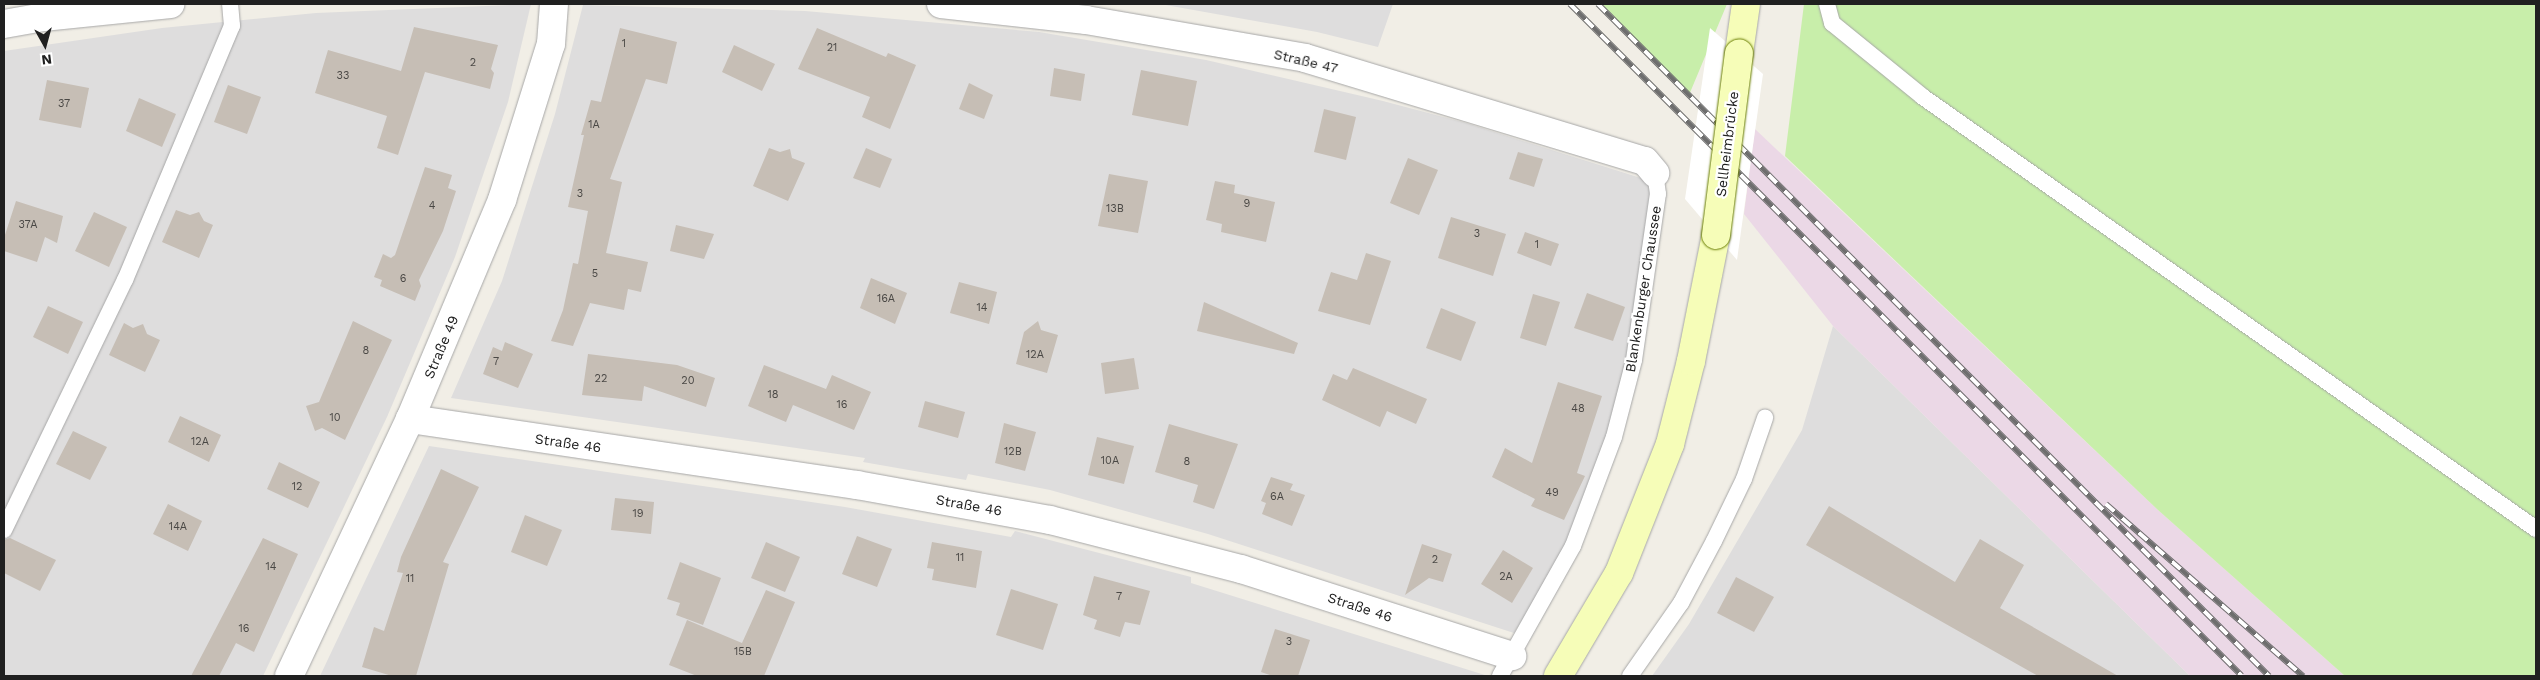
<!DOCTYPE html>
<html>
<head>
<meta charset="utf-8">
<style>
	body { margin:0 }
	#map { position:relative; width:2540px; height:680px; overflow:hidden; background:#f1eee6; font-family:"Work Sans",sans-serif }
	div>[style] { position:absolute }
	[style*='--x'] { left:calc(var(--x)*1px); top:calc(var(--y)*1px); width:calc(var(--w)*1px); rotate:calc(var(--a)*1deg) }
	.residential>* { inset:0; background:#dedddd }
	.industrial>* { inset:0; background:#ebd8e6 }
	.grass>* { inset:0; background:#c8eeaa }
	.pier>* { inset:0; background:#fff }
	.building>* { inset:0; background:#c6beb5 }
	.roads { filter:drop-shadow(0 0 1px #a7a7a7) drop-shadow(0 0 1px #a7a7a7) }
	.service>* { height:16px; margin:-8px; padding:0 8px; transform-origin:8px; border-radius:8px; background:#fff }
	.minor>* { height:28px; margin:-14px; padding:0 14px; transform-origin:14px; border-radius:14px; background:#fff }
	.secondary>* { height:28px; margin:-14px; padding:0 14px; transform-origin:14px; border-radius:14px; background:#f6fdb8 }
	.rail>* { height:5.5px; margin-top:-2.75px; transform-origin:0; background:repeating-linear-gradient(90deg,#fff 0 11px,#6e6e6e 0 22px); box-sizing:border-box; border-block:1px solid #6e6e6e }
	.bridges { filter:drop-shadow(0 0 1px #6a7f00) drop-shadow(0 0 1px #6a7f00) }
	.secondary-bridge>* { height:28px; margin:-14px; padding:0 14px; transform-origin:14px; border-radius:14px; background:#f6fdb8 }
	span { translate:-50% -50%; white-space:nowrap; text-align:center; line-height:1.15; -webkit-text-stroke:4.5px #fff; paint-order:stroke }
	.number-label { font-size:11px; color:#4a4845 }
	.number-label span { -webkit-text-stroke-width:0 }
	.street-label { font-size:14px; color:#202020 }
	.frame { position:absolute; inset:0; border:5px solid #202020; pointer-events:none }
	.north { position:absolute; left:20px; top:20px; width:50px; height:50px; -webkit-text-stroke:4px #fff; paint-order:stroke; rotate:173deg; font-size:14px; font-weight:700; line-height:20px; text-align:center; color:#202020 }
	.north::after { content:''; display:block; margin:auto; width:18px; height:22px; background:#202020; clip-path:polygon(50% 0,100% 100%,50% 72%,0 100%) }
</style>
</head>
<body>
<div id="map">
	<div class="residential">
		<i style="clip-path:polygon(531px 4px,508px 102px,455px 257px,387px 417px,263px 676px,4px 676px,4px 51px,162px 28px,316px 13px)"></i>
		<i style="clip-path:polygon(1160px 4px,1393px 4px,1378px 47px,1317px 32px)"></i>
		<i style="clip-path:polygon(583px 5px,805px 11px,1039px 32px,1206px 60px,1383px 101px,1466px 123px,1647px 180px,1652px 193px,1625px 382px,1571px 541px,1514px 633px,1208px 534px,1050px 490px,968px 474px,966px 480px,863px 462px,865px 458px,451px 398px,502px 281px,555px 114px)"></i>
		<i style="clip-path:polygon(1833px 326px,2190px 676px,1652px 676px,1689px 624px,1802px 430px)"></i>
		<i style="clip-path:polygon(429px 446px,845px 507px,1011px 537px,1015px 531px,1191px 577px,1191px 583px,1488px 676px,320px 676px)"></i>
	</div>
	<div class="industrial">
		<i style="clip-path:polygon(1755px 129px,2158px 510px,2345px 676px,2190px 676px,1833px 326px,1744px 214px)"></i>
	</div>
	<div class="grass">
		<i style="clip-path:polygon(1602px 4px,1727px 4px,1689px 95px,1689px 94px)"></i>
		<i style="clip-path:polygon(1804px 4px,2536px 4px,2536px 676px,2345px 676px,2158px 510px,1785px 156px)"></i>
	</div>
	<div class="pier">
		<i style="clip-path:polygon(1710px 28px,1763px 74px,1737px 260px,1685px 199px)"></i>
	</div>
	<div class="building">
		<i style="clip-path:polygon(414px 27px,498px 45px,491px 69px,494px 73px,490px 89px,425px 72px,398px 155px,377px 148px,387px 116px,315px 93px,328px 50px,401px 71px)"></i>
		<i style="clip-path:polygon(620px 28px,677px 42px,667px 84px,646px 79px,610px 179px,622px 182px,606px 253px,648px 262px,641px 292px,628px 289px,624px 310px,590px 303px,573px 346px,551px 341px,563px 310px,573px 263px,578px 264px,588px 211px,568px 207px,584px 135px,581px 135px,591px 100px,601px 102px)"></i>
		<i style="clip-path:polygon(817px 28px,886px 57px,888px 53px,916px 65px,890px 129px,862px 117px,870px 97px,798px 69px)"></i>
		<i style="clip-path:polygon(734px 45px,775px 64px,762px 91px,722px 72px)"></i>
		<i style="clip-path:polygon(1054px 68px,1085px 74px,1081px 101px,1050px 96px)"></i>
		<i style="clip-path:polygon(1141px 70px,1197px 81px,1188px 126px,1132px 115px)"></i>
		<i style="clip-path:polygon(47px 80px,89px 88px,81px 128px,39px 120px)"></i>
		<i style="clip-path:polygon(969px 83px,993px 95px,984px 119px,959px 109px)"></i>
		<i style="clip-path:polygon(228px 85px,261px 97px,247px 134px,214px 122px)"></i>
		<i style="clip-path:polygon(139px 98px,176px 114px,162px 147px,126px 131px)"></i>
		<i style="clip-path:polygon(1324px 109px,1356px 117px,1346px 160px,1314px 152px)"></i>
		<i style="clip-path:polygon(769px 148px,780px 152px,790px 149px,792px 158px,805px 163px,788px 201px,753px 186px)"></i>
		<i style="clip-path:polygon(866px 148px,892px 159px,880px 188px,853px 178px)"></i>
		<i style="clip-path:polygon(1518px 152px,1543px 159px,1534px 187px,1509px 179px)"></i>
		<i style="clip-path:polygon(1408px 158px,1438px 170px,1419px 215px,1390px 203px)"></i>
		<i style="clip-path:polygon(425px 167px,452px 175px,448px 188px,456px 191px,443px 231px,419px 280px,421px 286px,415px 301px,380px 286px,382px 280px,374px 277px,383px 254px,391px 258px,395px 255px)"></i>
		<i style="clip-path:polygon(1109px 174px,1148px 181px,1138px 233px,1098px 226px)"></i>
		<i style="clip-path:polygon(1215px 181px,1235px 185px,1234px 193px,1275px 202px,1266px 242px,1221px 232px,1222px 224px,1206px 220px)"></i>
		<i style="clip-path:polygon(16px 201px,63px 216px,57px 243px,45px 237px,37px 262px,4px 251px,4px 238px)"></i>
		<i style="clip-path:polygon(176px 210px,190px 215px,199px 212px,204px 221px,213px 225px,199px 258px,162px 242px)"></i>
		<i style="clip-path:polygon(94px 212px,127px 227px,109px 267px,75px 251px)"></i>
		<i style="clip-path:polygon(1451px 217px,1506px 234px,1493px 276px,1438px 258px)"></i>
		<i style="clip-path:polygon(676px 225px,714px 234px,704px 259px,670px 251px)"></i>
		<i style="clip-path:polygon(1525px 232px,1559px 244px,1551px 266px,1517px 253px)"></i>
		<i style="clip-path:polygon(1366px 253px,1391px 261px,1370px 325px,1318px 311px,1331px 272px,1357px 280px)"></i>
		<i style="clip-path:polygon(871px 278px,907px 293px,895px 324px,860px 308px)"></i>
		<i style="clip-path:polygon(959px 282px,997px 292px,989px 324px,950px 313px)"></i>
		<i style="clip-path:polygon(1587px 293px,1625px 307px,1613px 341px,1574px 328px)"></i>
		<i style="clip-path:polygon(1533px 294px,1560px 302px,1546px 346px,1520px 338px)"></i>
		<i style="clip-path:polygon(1204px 302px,1298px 343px,1294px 354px,1197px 331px)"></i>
		<i style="clip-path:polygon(48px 306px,83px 322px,68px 354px,33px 337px)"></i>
		<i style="clip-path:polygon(1441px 308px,1476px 322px,1461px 361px,1426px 348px)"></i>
		<i style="clip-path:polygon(353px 321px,392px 340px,345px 440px,322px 428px,315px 431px,306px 406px,319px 402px)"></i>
		<i style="clip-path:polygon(1038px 321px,1041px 330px,1058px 335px,1047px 373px,1016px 364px,1024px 332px)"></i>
		<i style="clip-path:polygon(124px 323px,133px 328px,143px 324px,147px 334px,160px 340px,145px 372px,109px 355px)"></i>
		<i style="clip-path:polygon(505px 342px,533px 354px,518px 388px,483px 374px,493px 347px,502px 351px)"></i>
		<i style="clip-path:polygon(588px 354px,677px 365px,715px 378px,706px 407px,644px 386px,642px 401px,582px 395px)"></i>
		<i style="clip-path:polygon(1134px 358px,1139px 389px,1105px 394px,1101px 363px)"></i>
		<i style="clip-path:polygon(764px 365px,826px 389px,832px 375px,871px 392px,854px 430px,793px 405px,786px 422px,748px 406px)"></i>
		<i style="clip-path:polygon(1353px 368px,1427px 399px,1416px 424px,1387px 411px,1380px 427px,1322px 400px,1333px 374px,1347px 380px)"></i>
		<i style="clip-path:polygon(1558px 382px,1602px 396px,1577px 473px,1585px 476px,1564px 520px,1531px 506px,1535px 499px,1492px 477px,1505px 448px,1532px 463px)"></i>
		<i style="clip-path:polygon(925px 401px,965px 412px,958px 438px,918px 427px)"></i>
		<i style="clip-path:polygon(180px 416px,221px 435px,209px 462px,168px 442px)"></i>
		<i style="clip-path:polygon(1004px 423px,1036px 432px,1025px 471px,995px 463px)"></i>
		<i style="clip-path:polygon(1169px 424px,1238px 444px,1214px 509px,1193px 502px,1198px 485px,1155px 472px)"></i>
		<i style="clip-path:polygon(73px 431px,107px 447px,90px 480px,56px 464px)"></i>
		<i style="clip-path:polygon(1097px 437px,1134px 446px,1124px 484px,1088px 475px)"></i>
		<i style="clip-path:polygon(279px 462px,320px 482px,308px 508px,267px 489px)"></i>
		<i style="clip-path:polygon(441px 469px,479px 487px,443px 562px,449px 564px,416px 676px,392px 676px,362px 667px,374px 627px,384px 631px,403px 573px,397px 572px,401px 557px)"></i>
		<i style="clip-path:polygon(1271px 477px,1293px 484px,1290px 490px,1305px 495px,1292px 526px,1262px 514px,1266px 503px,1261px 501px)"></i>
		<i style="clip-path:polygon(615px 498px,654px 502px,651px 534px,611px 530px)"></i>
		<i style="clip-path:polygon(168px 504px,202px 521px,188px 551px,153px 534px)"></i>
		<i style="clip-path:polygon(1829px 506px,1955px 582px,1980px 539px,2024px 565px,2000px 608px,2118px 676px,2038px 676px,1806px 545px)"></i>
		<i style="clip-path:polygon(525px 515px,562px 530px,547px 566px,511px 552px)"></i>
		<i style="clip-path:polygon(857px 536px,892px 549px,877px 587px,842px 574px)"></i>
		<i style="clip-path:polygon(10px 538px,56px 560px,40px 591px,4px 573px,4px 540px)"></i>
		<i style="clip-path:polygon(263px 538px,298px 554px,254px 652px,236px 643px,219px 676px,191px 676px)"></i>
		<i style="clip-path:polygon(766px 542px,800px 557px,785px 592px,751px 578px)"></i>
		<i style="clip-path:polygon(932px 542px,982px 551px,976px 588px,932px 580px,934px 569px,927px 568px)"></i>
		<i style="clip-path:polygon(1422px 544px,1452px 554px,1443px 582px,1429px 578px,1405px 595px)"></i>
		<i style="clip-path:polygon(1503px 550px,1533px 568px,1512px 603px,1481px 584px)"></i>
		<i style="clip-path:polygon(680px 562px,721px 578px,703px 625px,676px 615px,680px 603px,667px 599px)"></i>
		<i style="clip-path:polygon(1094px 576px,1150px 591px,1140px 625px,1125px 622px,1120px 637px,1094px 629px,1097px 620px,1083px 615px)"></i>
		<i style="clip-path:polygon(1736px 577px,1774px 597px,1754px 632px,1717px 613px)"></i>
		<i style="clip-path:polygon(1011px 589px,1058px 604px,1043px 650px,996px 635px)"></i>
		<i style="clip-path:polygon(766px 590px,795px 602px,764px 676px,697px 676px,669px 665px,687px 620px,742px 643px)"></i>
		<i style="clip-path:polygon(1275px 629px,1310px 640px,1298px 676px,1273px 676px,1261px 672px)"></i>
	</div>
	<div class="roads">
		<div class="service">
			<i style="--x:1827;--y:4;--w:20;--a:75"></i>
			<i style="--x:1832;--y:23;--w:117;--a:39.1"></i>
			<i style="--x:1923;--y:97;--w:750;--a:35.17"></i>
			<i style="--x:4;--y:530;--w:278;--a:-64.2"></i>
			<i style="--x:125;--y:280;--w:276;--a:-67.2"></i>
			<i style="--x:232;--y:26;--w:22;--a:-95"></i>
			<i style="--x:1500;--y:676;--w:149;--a:-60.7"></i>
			<i style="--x:1573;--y:546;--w:116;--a:-69.4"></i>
			<i style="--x:1614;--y:437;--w:80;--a:-75.4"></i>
			<i style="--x:1634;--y:360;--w:168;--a:-81.8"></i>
			<i style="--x:1658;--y:194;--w:21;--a:-98"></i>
			<i style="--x:1630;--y:676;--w:89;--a:-55.1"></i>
			<i style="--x:1681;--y:603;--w:70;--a:-62"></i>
			<i style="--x:1714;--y:541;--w:69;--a:-64.2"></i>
			<i style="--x:1744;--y:479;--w:65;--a:-71"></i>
		</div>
		<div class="minor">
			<i style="--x:941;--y:4;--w:146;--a:6.3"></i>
			<i style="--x:1086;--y:20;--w:222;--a:9.8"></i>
			<i style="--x:1305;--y:58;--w:355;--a:16.9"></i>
			<i style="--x:1645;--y:161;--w:16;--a:50"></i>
			<i style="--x:4;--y:24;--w:40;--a:-10"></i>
			<i style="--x:43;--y:17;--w:128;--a:-5.8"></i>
			<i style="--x:410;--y:419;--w:452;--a:8.4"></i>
			<i style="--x:857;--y:485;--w:196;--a:10.3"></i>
			<i style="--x:1050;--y:520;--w:197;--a:14.4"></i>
			<i style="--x:1241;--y:569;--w:285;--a:17.8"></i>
			<i style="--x:289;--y:676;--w:284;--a:-64.8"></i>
			<i style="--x:410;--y:419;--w:238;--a:-67.2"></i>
			<i style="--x:502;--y:200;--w:164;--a:-72.6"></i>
			<i style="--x:551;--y:44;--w:40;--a:-85.7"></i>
		</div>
		<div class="secondary">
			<i style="--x:1739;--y:53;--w:49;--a:-81.9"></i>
			<i style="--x:1558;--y:676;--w:120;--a:-59.4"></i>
			<i style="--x:1619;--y:573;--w:139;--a:-68.4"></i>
			<i style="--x:1670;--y:444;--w:86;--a:-75.8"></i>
			<i style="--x:1691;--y:361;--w:128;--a:-78.8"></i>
		</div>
	</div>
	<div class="rail">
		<i style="--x:1570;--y:4;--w:950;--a:45"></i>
		<i style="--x:1598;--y:4;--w:950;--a:45.04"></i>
		<i style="--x:2106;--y:504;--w:262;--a:41.1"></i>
	</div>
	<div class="bridges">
		<div class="secondary-bridge">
			<i style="--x:1716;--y:235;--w:183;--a:-82.8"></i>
		</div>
	</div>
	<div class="number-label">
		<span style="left:624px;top:44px">1</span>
		<span style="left:832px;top:48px">21</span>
		<span style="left:473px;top:63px">2</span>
		<span style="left:343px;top:76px">33</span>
		<span style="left:64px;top:104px">37</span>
		<span style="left:594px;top:125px">1A</span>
		<span style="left:580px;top:194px">3</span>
		<span style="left:1247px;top:204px">9</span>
		<span style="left:432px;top:206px">4</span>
		<span style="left:1115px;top:209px">13B</span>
		<span style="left:28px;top:225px">37A</span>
		<span style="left:1477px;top:234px">3</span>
		<span style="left:1537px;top:245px">1</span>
		<span style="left:595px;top:274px">5</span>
		<span style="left:403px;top:279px">6</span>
		<span style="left:886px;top:299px">16A</span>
		<span style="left:982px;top:308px">14</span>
		<span style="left:366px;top:351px">8</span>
		<span style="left:1035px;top:355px">12A</span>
		<span style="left:496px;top:362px">7</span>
		<span style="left:601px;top:379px">22</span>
		<span style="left:688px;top:381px">20</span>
		<span style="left:773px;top:395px">18</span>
		<span style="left:842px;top:405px">16</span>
		<span style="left:1578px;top:409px">48</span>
		<span style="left:335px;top:418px">10</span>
		<span style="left:200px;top:442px">12A</span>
		<span style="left:1013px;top:452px">12B</span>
		<span style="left:1110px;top:461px">10A</span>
		<span style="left:1187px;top:462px">8</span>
		<span style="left:297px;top:487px">12</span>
		<span style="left:1552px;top:493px">49</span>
		<span style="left:1277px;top:497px">6A</span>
		<span style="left:638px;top:514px">19</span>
		<span style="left:178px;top:527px">14A</span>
		<span style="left:960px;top:558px">11</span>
		<span style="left:1435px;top:560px">2</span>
		<span style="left:271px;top:567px">14</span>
		<span style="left:1506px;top:577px">2A</span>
		<span style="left:410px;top:579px">11</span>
		<span style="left:1119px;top:597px">7</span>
		<span style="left:244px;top:629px">16</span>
		<span style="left:1289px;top:642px">3</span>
		<span style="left:743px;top:652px">15B</span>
	</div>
	<div class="street-label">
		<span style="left:1306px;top:61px;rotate:13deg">Straße 47</span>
		<span style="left:1727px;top:144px;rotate:-83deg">Sellheimbrücke</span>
		<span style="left:1643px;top:289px;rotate:-81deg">Blankenburger Chaussee</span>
		<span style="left:441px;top:347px;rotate:-67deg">Straße 49</span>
		<span style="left:568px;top:443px;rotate:8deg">Straße 46</span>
		<span style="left:969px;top:505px;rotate:10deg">Straße 46</span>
		<span style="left:1360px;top:607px;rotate:18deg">Straße 46</span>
	</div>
	<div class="frame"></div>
	<div class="north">N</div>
</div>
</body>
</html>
